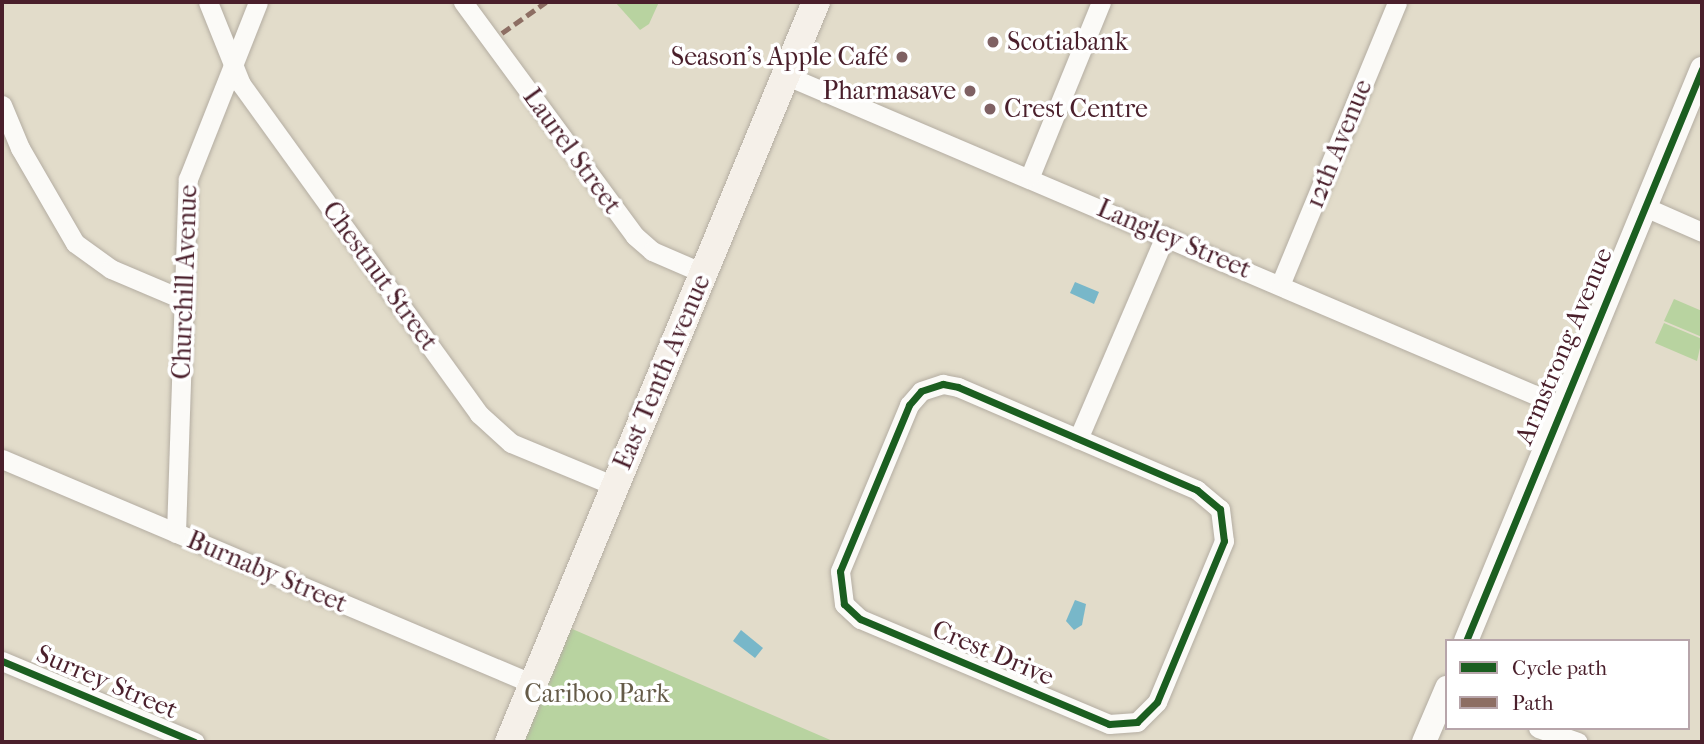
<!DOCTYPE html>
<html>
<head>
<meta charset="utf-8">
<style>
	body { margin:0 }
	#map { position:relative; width:1704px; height:744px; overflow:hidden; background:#e2dcca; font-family:"IM FELL French Canon",serif }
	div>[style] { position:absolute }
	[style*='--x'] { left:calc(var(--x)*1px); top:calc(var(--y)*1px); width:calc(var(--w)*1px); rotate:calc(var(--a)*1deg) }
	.green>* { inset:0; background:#b8d3a0 }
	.water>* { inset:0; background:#78b7c9 }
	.roads { filter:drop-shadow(0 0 2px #b4ada2) drop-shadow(0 0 2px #b4ada2) }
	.minor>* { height:19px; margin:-9.5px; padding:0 9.5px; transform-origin:9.5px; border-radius:9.5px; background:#fbfaf7 }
	.tertiary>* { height:24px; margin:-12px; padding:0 12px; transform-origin:12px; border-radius:12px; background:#fbfaf7 }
	.secondary>* { height:28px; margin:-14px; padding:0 14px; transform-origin:14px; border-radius:14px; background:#f5f0e9 }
	.quiet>* { height:5px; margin-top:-2.5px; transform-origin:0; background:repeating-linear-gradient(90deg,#8d6e63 0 10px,transparent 0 15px) }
	.cycleway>* { height:7px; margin:-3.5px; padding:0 3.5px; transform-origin:3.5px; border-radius:3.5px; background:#1b5e20 }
	.dots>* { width:19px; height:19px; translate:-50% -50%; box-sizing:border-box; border:4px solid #fff; border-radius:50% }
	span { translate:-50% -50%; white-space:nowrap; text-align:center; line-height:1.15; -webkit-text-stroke:7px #fff; paint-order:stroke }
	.poi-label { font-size:26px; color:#4a1f2b }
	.left { translate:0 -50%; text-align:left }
	.right { translate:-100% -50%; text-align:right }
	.street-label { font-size:26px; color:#4a1f2b }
	.park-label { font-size:26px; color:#655b48 }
	.frame { position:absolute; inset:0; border:4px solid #4a1f2b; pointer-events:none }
	.legend { position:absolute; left:1445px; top:639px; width:245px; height:91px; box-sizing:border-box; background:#fff; border:2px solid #b7a5aa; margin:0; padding:9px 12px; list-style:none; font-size:21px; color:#4a1f2b }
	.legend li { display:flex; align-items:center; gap:14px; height:35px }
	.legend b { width:35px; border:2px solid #b7a5aa }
</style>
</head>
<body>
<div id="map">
	<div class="green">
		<i style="clip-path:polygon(615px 2px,659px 2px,649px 24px,640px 30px)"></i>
		<i style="clip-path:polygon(1674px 299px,1702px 311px,1702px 337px,1664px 321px)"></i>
		<i style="clip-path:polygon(1664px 323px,1702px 339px,1697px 361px,1655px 343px)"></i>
		<i style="clip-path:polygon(570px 628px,835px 742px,523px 742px)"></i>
	</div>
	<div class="water">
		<i style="clip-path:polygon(1075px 282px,1099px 292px,1094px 304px,1070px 293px)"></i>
		<i style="clip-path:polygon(1075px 600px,1086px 604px,1082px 625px,1074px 630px,1066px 621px)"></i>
		<i style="clip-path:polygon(741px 630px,763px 648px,755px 658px,733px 641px)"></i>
	</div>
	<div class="roads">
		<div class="minor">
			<i style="--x:208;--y:2;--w:88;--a:68.1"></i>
			<i style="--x:241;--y:84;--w:407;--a:54.2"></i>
			<i style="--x:479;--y:414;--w:43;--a:42.2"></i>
			<i style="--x:511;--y:443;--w:113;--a:22.5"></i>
			<i style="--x:463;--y:2;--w:290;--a:53.7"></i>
			<i style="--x:635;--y:236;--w:23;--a:41"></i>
			<i style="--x:652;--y:251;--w:56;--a:23.3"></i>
			<i style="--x:785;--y:75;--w:844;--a:23.1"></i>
			<i style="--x:2;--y:105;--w:47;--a:67.3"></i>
			<i style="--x:20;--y:148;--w:110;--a:59.9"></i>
			<i style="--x:75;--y:243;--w:44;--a:35.8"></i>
			<i style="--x:111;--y:269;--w:77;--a:22.9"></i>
			<i style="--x:1030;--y:176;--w:188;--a:-67.8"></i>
			<i style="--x:1645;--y:207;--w:62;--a:23.7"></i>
			<i style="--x:1280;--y:285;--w:306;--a:-67.5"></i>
			<i style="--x:943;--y:384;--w:15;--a:11"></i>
			<i style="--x:958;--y:387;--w:260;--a:23.3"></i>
			<i style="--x:1197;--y:490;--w:30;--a:40"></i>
			<i style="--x:1220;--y:509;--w:32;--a:83"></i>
			<i style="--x:1224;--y:541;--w:174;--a:112.6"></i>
			<i style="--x:1157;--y:702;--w:28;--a:135"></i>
			<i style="--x:1137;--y:722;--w:28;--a:176"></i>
			<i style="--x:1109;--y:724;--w:270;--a:-157.1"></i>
			<i style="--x:860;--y:619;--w:22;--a:-137"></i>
			<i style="--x:844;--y:604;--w:33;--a:-97"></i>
			<i style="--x:840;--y:571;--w:180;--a:-67.4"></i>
			<i style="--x:909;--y:405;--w:18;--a:-49"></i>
			<i style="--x:921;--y:391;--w:23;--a:-18"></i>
			<i style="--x:1078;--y:439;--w:221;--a:-66.8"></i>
			<i style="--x:2;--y:459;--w:577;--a:22.96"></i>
			<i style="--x:176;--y:533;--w:354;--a:-88.1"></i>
			<i style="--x:188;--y:179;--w:190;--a:-68.4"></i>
			<i style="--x:2;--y:661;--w:209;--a:22.8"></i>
			<i style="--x:1538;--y:728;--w:42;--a:19.3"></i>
		</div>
		<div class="tertiary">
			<i style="--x:1466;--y:641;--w:619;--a:-67.58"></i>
			<i style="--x:1424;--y:742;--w:59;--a:-66.9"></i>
		</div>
		<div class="secondary">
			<i style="--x:509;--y:742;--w:801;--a:-67.47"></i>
		</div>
	</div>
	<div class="quiet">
		<i style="--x:502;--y:33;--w:54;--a:-35.2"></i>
	</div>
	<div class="cycleway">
		<i style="--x:943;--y:384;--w:15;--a:11"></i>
		<i style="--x:958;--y:387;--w:260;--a:23.3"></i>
		<i style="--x:1197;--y:490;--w:30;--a:40"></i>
		<i style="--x:1220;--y:509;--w:32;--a:83"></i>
		<i style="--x:1224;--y:541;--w:174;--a:112.6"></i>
		<i style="--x:1157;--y:702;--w:28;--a:135"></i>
		<i style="--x:1137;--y:722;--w:28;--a:176"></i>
		<i style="--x:1109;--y:724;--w:270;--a:-157.1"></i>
		<i style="--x:860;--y:619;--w:22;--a:-137"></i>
		<i style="--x:844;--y:604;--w:33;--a:-97"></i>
		<i style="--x:840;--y:571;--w:180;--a:-67.4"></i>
		<i style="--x:909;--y:405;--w:18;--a:-49"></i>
		<i style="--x:921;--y:391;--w:23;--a:-18"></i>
		<i style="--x:1466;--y:641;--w:619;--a:-67.58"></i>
		<i style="--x:2;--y:661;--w:209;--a:22.8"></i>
	</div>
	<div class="dots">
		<i style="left:993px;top:42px;background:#7f6163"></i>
		<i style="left:902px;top:57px;background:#7f6163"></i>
		<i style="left:970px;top:91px;background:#7f6163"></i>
		<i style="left:990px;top:109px;background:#7f6163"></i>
	</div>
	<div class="poi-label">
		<span class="left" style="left:1007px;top:42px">Scotiabank</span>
		<span class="right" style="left:888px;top:57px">Season's Apple Café</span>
		<span class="right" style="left:956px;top:91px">Pharmasave</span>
		<span class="left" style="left:1004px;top:109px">Crest Centre</span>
	</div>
	<div class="street-label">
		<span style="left:1339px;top:144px;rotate:-68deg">12th Avenue</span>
		<span style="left:572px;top:151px;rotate:54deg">Laurel Street</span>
		<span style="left:1174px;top:239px;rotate:23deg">Langley Street</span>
		<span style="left:380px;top:276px;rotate:54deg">Chestnut Street</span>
		<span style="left:185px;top:282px;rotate:-88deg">Churchill Avenue</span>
		<span style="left:1564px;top:346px;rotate:-67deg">Armstrong Avenue</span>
		<span style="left:662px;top:372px;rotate:-67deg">East Tenth Avenue</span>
		<span style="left:267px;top:572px;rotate:23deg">Burnaby Street</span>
		<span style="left:993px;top:653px;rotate:23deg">Crest Drive</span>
		<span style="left:107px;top:682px;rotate:23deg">Surrey Street</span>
	</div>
	<div class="park-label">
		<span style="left:597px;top:694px">Cariboo Park</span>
	</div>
	<div class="frame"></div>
	<ul class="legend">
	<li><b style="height:9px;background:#1b5e20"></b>Cycle path</li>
	<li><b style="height:9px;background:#8d6e63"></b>Path</li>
	</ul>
</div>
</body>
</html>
